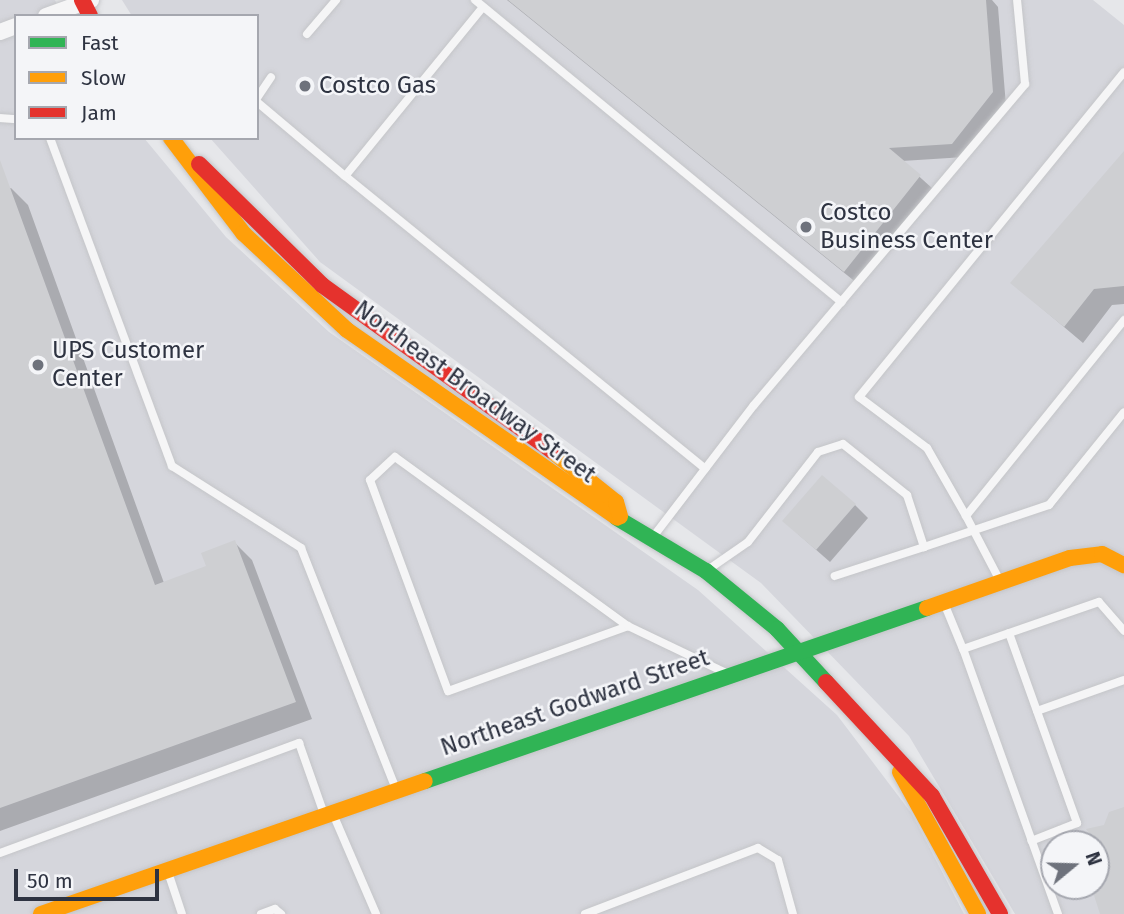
<!DOCTYPE html>
<html>
<head>
<meta charset="utf-8">
<style>
	body { margin:0 }
	#map { position:relative; width:1124px; height:914px; overflow:hidden; background:#e6e7ea; font-family:"Fira Sans",sans-serif }
	div>[style] { position:absolute }
	[style*='--x'] { left:calc(var(--x)*1px); top:calc(var(--y)*1px); width:calc(var(--w)*1px); rotate:calc(var(--a)*1deg) }
	.built>* { inset:0; background:#d5d6dc }
	.shadow>* { inset:0; background:#0003 }
	.building>* { inset:0; background:#cecfd2 }
	.roads { filter:drop-shadow(0 0 2px #c4c5c8) drop-shadow(0 0 2px #c4c5c8) }
	.lane>* { height:8px; margin:-4px; padding:0 4px; transform-origin:4px; border-radius:4px; background:#f5f5f6 }
	.street>* { height:16px; margin:-8px; padding:0 8px; transform-origin:8px; border-radius:8px; background:#f5f5f6 }
	.fast>* { height:16px; margin:-8px; padding:0 8px; transform-origin:8px; border-radius:8px; background:#30b455 }
	.slow>* { height:16px; margin:-8px; padding:0 8px; transform-origin:8px; border-radius:8px; background:#ff9f0a }
	.jam>* { height:16px; margin:-8px; padding:0 8px; transform-origin:8px; border-radius:8px; background:#e5322d }
	.dots>* { width:19px; height:19px; translate:-50% -50%; box-sizing:border-box; border:4px solid #f4f5f8; border-radius:50% }
	span { translate:-50% -50%; white-space:nowrap; text-align:center; line-height:1.15; -webkit-text-stroke:5px #f4f5f8; paint-order:stroke }
	.poi-label { font-size:24px; color:#2e3341 }
	.left { translate:0 -50%; text-align:left }
	.street-label { font-size:24px; color:#2e3341 }
	.legend { position:absolute; left:14px; top:14px; width:245px; height:126px; box-sizing:border-box; background:#f4f5f8; border:2px solid #a5a7af; margin:0; padding:9px 12px; list-style:none; font-size:21px; color:#2e3341 }
	.legend li { display:flex; align-items:center; gap:14px; height:35px }
	.legend b { width:35px; border:2px solid #a5a7af }
	.north { position:absolute; left:1040px; top:830px; width:70px; height:70px; box-sizing:border-box; background:#f4f5f8; border:2px solid #a5a7af; border-radius:50%; rotate:71deg; font-size:19px; font-weight:700; line-height:28px; text-align:center; color:#2e3341 }
	.north::after { content:''; display:block; margin:auto; width:24px; height:32px; background:#6e727c; clip-path:polygon(50% 0,100% 100%,50% 72%,0 100%) }
	.scale { position:absolute; left:14px; top:869px; width:145px; height:32px; box-sizing:border-box; border:4px solid #2e3341; border-top:0; padding-left:9px; font-size:21px; line-height:24px; white-space:nowrap; color:#2e3341; -webkit-text-stroke:5px #f4f5f8; paint-order:stroke }
</style>
</head>
<body>
<div id="map">
	<div class="built">
		<i style="clip-path:polygon(0 0,55px 0,62px 16px,16px 16px,16px 138px,144px 138px,226px 237px,329px 332px,698px 590px,837px 715px,912px 814px,964px 914px,0 914px)"></i>
		<i style="clip-path:polygon(evenodd,122px 0,1093px 0,1124px 25px,1124px 914px,1015px 914px,909px 736px,761px 583px,320px 262px,210px 138px,257px 138px,257px 16px,132px 16px,122px 0,1054px 844px,1096px 844px,1096px 886px,1054px 886px,1054px 844px)"></i>
	</div>
	<div class="shadow">
		<i style="clip-path:polygon(507px 0,992px 0,998px 7px,1006px 106px,965px 157px,902px 161px,933px 189px,858px 284px)"></i>
		<i style="clip-path:polygon(1124px 154px,1124px 304px,1112px 305px,1083px 343px,1012px 283px)"></i>
		<i style="clip-path:polygon(11px 188px,28px 205px,164px 583px,208px 567px,234px 542px,252px 560px,312px 719px,0 831px,0 192px)"></i>
		<i style="clip-path:polygon(855px 505px,868px 518px,830px 562px,798px 534px)"></i>
	</div>
	<div class="building">
		<i style="clip-path:polygon(508px 0,986px 0,993px 92px,952px 144px,889px 148px,921px 175px,844px 272px)"></i>
		<i style="clip-path:polygon(1124px 151px,1124px 286px,1094px 289px,1064px 327px,1010px 283px)"></i>
		<i style="clip-path:polygon(0 160px,155px 585px,206px 566px,201px 553px,235px 540px,296px 702px,0 808px)"></i>
		<i style="clip-path:polygon(822px 475px,856px 504px,816px 550px,782px 521px)"></i>
		<i style="clip-path:polygon(1124px 807px,1124px 914px,1100px 914px,1091px 886px,1096px 886px,1096px 844px,1086px 829px,1104px 825px,1109px 812px)"></i>
	</div>
	<div class="roads">
		<div class="lane">
			<i style="--x:475;--y:0;--w:475;--a:39.5"></i>
			<i style="--x:483;--y:7;--w:218;--a:129.2"></i>
			<i style="--x:345;--y:176;--w:464;--a:39.1"></i>
			<i style="--x:307;--y:34;--w:45;--a:-49.5"></i>
			<i style="--x:257;--y:98;--w:25;--a:-56"></i>
			<i style="--x:257;--y:102;--w:115;--a:40.1"></i>
			<i style="--x:0;--y:118;--w:16;--a:4"></i>
			<i style="--x:50;--y:138;--w:350;--a:69.6"></i>
			<i style="--x:172;--y:466;--w:153;--a:32.4"></i>
			<i style="--x:301;--y:548;--w:259;--a:68.5"></i>
			<i style="--x:966;--y:516;--w:78;--a:-119.8"></i>
			<i style="--x:927;--y:448;--w:85;--a:-143.1"></i>
			<i style="--x:859;--y:397;--w:419;--a:-50.8"></i>
			<i style="--x:653;--y:537;--w:166;--a:-52.6"></i>
			<i style="--x:754;--y:405;--w:420;--a:-49.8"></i>
			<i style="--x:1025;--y:84;--w:84;--a:-95.4"></i>
			<i style="--x:924;--y:547;--w:132;--a:-18.6"></i>
			<i style="--x:1049;--y:505;--w:119;--a:-51.1"></i>
			<i style="--x:709;--y:569;--w:47;--a:-34.7"></i>
			<i style="--x:748;--y:542;--w:114;--a:-52.1"></i>
			<i style="--x:818;--y:452;--w:26;--a:-18"></i>
			<i style="--x:843;--y:444;--w:82;--a:38.6"></i>
			<i style="--x:907;--y:495;--w:55;--a:71.9"></i>
			<i style="--x:924;--y:547;--w:94;--a:162"></i>
			<i style="--x:999;--y:579;--w:71;--a:-117.6"></i>
			<i style="--x:966;--y:516;--w:252;--a:-51.1"></i>
			<i style="--x:944;--y:603;--w:50;--a:67.6"></i>
			<i style="--x:628;--y:626;--w:191;--a:160.1"></i>
			<i style="--x:448;--y:691;--w:225;--a:-110.3"></i>
			<i style="--x:370;--y:480;--w:34;--a:-43"></i>
			<i style="--x:395;--y:457;--w:288;--a:36"></i>
			<i style="--x:628;--y:626;--w:109;--a:25.6"></i>
			<i style="--x:1009;--y:633;--w:202;--a:70.3"></i>
			<i style="--x:1077;--y:823;--w:49;--a:158.6"></i>
			<i style="--x:1037;--y:711;--w:92;--a:-19.6"></i>
			<i style="--x:333;--y:814;--w:109;--a:66.7"></i>
			<i style="--x:0;--y:853;--w:319;--a:-20.2"></i>
			<i style="--x:299;--y:743;--w:75;--a:70.6"></i>
			<i style="--x:168;--y:872;--w:44;--a:71.6"></i>
			<i style="--x:261;--y:914;--w:15;--a:-20"></i>
			<i style="--x:275;--y:909;--w:8;--a:40"></i>
			<i style="--x:585;--y:914;--w:185;--a:-20.9"></i>
			<i style="--x:758;--y:848;--w:23;--a:31"></i>
			<i style="--x:778;--y:860;--w:56;--a:74.5"></i>
			<i style="--x:1058;--y:914;--w:282;--a:-109.7"></i>
			<i style="--x:963;--y:649;--w:144;--a:-19.1"></i>
			<i style="--x:1099;--y:602;--w:38;--a:49"></i>
		</div>
		<div class="street">
			<i style="--x:46;--y:16;--w:48;--a:-19.6"></i>
			<i style="--x:0;--y:32;--w:17;--a:-21"></i>
		</div>
		<div class="fast">
			<i style="--x:617;--y:518;--w:104;--a:30.8"></i>
			<i style="--x:706;--y:571;--w:92;--a:39.2"></i>
			<i style="--x:777;--y:629;--w:72;--a:47.2"></i>
			<i style="--x:425;--y:781;--w:531;--a:-19.02"></i>
		</div>
		<div class="slow">
			<i style="--x:171;--y:138;--w:119;--a:52.8"></i>
			<i style="--x:243;--y:233;--w:142;--a:43"></i>
			<i style="--x:347;--y:330;--w:329;--a:34.8"></i>
			<i style="--x:552;--y:451;--w:82;--a:38.6"></i>
			<i style="--x:616;--y:502;--w:15;--a:74"></i>
			<i style="--x:927;--y:608;--w:151;--a:-19.3"></i>
			<i style="--x:1070;--y:558;--w:32;--a:-7"></i>
			<i style="--x:1102;--y:554;--w:25;--a:27"></i>
			<i style="--x:900;--y:772;--w:162;--a:61.2"></i>
			<i style="--x:41;--y:914;--w:406;--a:-19.1"></i>
		</div>
		<div class="jam">
			<i style="--x:82;--y:0;--w:18;--a:63"></i>
			<i style="--x:199;--y:164;--w:173;--a:44.5"></i>
			<i style="--x:322;--y:285;--w:284;--a:35.8"></i>
			<i style="--x:826;--y:682;--w:156;--a:47.1"></i>
			<i style="--x:932;--y:796;--w:136;--a:60"></i>
		</div>
	</div>
	<div class="dots">
		<i style="left:305px;top:86px;background:#6e727c"></i>
		<i style="left:806px;top:227px;background:#6e727c"></i>
		<i style="left:38px;top:365px;background:#6e727c"></i>
	</div>
	<div class="poi-label">
		<span class="left" style="left:319px;top:86px">Costco Gas</span>
		<span class="left" style="left:820px;top:227px">Costco<br>Business Center</span>
		<span class="left" style="left:52px;top:365px">UPS Customer<br>Center</span>
	</div>
	<div class="street-label">
		<span style="left:475px;top:392px;rotate:36deg">Northeast Broadway Street</span>
		<span style="left:575px;top:703px;rotate:-19deg">Northeast Godward Street</span>
	</div>
	<ul class="legend">
	<li><b style="height:9px;background:#30b455"></b>Fast</li>
	<li><b style="height:9px;background:#ff9f0a"></b>Slow</li>
	<li><b style="height:9px;background:#e5322d"></b>Jam</li>
	</ul>
	<div class="north">N</div>
	<div class="scale">50 m</div>
</div>
</body>
</html>
